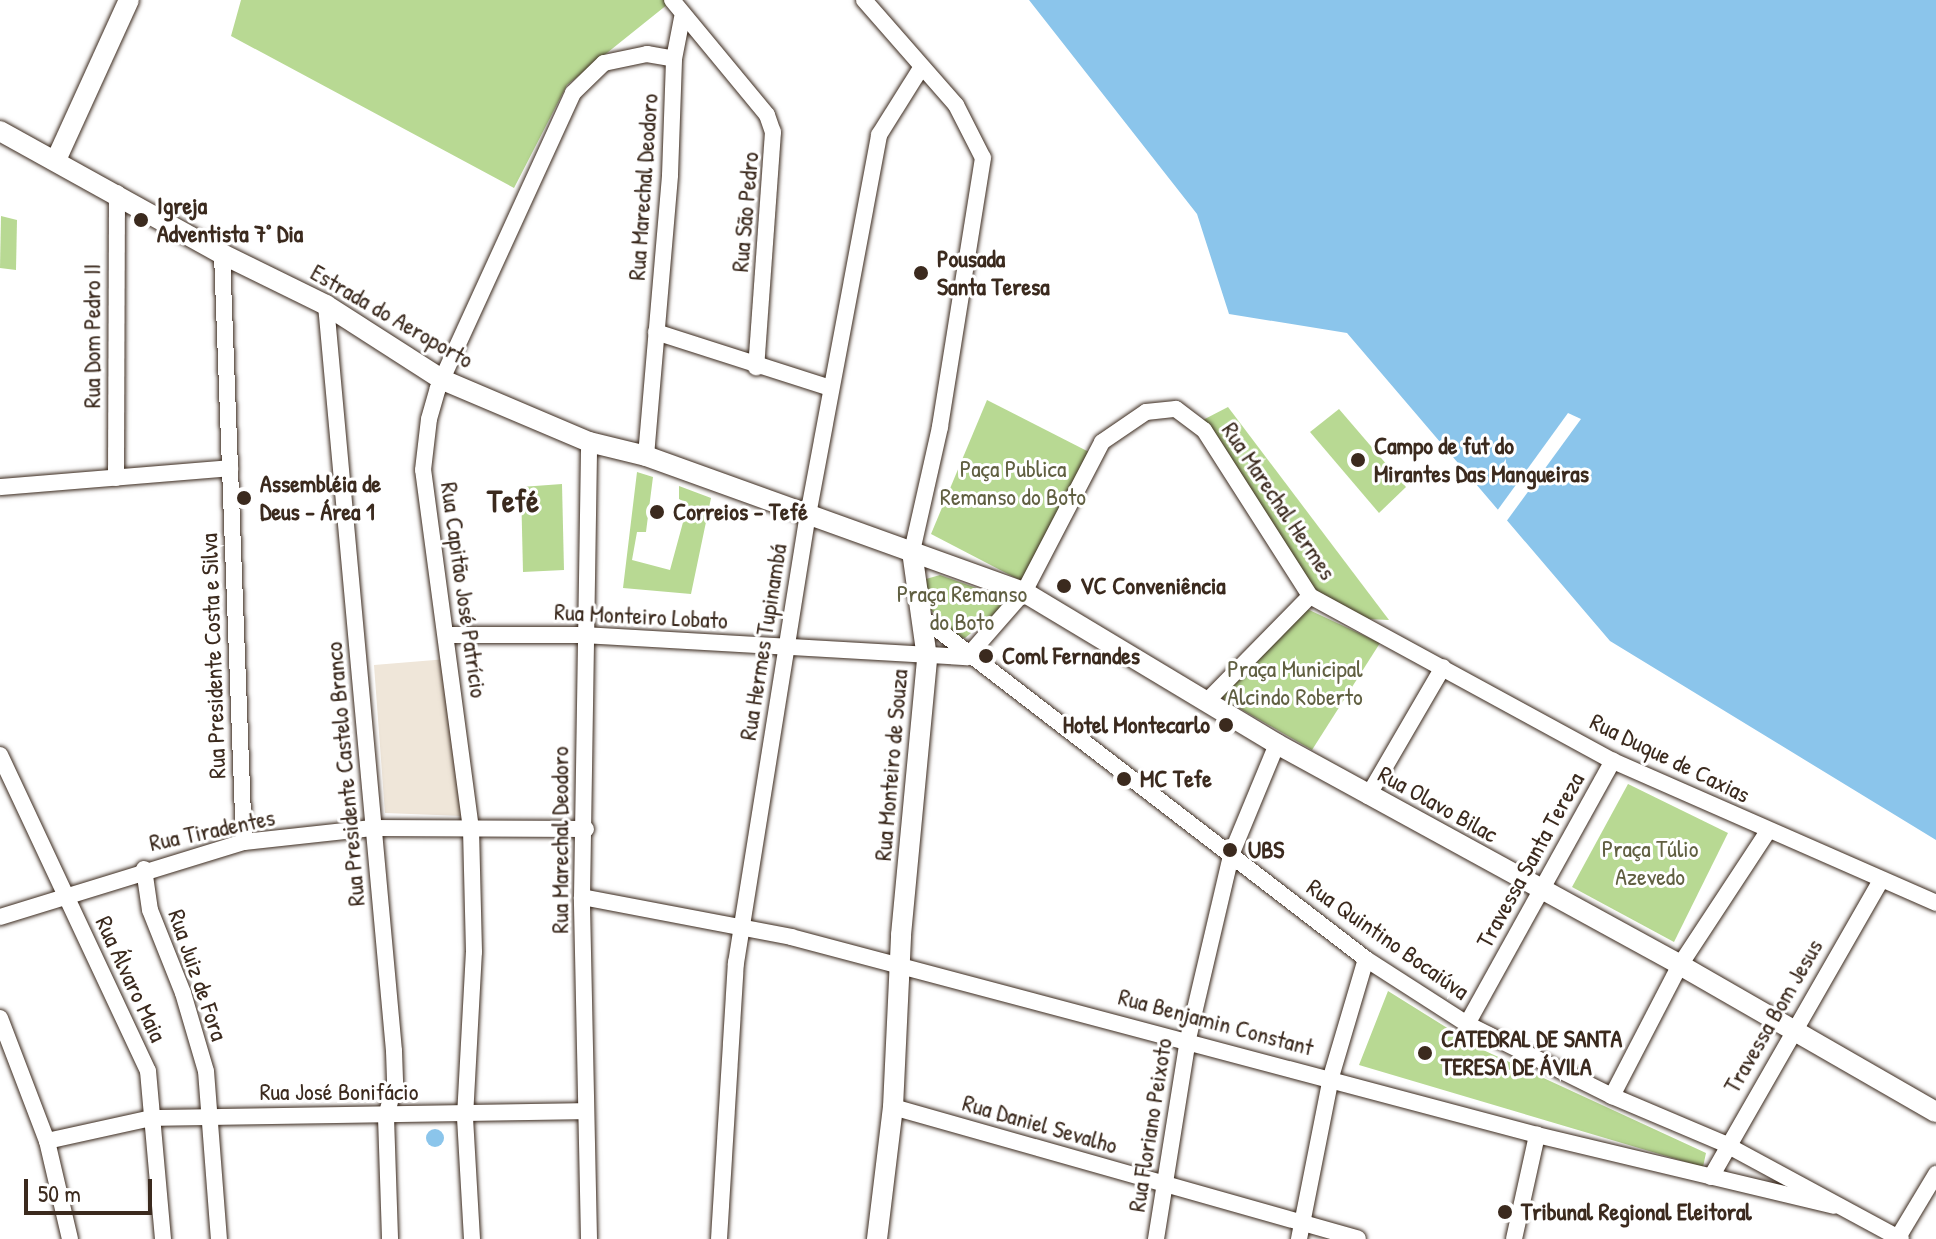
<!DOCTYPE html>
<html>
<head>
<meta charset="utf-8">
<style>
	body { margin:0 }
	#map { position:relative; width:1936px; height:1239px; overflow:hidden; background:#fff; font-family:"Patrick Hand",sans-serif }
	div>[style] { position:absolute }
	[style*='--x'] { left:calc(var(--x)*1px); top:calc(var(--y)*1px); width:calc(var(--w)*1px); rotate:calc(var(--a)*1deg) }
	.built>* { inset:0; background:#efe6d9 }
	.green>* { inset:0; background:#b8d993 }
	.water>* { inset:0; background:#8bc5eb }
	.round { border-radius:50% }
	.pier>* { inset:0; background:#fff }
	.roads { filter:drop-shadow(0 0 2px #3b2a1e) drop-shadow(0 0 2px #3b2a1e) }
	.minor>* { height:16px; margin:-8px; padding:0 8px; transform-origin:8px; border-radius:8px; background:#fff }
	.tertiary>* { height:20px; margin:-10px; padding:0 10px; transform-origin:10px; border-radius:10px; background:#fff }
	.dots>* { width:22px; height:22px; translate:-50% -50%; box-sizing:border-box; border:4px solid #fff; border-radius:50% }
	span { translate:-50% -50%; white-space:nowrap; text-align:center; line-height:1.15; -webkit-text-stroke:6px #fff; paint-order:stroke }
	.street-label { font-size:24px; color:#3b2a1e }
	.poi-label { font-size:24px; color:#3b2a1e; font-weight:700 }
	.left { translate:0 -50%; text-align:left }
	.right { translate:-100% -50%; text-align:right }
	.park-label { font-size:24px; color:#605f41 }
	.district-label { font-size:32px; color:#3b2a1e; font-weight:700 }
	.scale { position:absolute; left:24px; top:1179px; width:128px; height:36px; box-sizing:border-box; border:4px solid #3b2a1e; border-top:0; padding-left:10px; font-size:24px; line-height:28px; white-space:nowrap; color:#3b2a1e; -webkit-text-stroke:6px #fff; paint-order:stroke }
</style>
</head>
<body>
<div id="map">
	<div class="built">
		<i style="clip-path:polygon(447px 659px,463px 816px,385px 813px,374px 665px)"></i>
	</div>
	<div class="green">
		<i style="clip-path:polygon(241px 0,665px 0,668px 4px,567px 85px,514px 188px,231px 36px)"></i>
		<i style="clip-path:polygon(1px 216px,17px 220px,16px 270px,0 268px)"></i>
		<i style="clip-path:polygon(987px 400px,1089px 452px,1025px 583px,931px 534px)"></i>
		<i style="clip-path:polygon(1228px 407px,1389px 620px,1366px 619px,1314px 591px,1199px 422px)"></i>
		<i style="clip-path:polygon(1339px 409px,1406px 487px,1379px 513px,1310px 432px)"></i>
		<i style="clip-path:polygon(637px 472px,653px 477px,646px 532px,637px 532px,632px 560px,670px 570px,688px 504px,679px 499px,679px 486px,711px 498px,691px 594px,623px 588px)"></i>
		<i style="clip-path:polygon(562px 484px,564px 570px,523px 572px,521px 487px)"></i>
		<i style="clip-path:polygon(940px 575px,985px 591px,1004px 606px,965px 638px,954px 637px,930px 609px,926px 579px)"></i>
		<i style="clip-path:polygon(1305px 608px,1380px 643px,1312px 750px,1218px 696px)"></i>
		<i style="clip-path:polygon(1628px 784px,1728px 833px,1674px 942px,1572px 887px)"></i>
		<i style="clip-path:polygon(1388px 991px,1481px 1049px,1706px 1153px,1703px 1167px,1359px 1065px)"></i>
	</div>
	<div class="water">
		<i style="clip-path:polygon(1029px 0,1936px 0,1936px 840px,1610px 641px,1347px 333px,1229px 314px,1197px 214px)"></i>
		<i class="round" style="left:426px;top:1129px;width:18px;height:18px"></i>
	</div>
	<div class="pier">
		<i style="clip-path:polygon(1568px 413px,1581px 419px,1503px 526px,1494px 515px)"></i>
	</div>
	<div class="roads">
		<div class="minor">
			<i style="--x:672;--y:0;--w:149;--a:50.4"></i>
			<i style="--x:767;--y:115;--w:18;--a:71"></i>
			<i style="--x:773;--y:132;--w:236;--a:94.1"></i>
			<i style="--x:864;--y:0;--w:140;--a:48.8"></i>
			<i style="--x:956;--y:105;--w:59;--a:63"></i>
			<i style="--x:983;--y:158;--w:272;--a:99.1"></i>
			<i style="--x:940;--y:427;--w:127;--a:102.7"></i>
			<i style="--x:222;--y:254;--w:588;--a:87.86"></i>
			<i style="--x:326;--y:305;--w:749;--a:84.79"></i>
			<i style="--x:394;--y:1051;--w:32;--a:88"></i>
			<i style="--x:395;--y:1083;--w:35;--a:105"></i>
			<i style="--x:386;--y:1117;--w:122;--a:88.1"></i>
			<i style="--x:656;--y:332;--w:183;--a:17.8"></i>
			<i style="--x:646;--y:456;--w:282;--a:-85.1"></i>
			<i style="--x:670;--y:175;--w:116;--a:-88"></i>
			<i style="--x:674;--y:59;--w:42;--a:-79"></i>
			<i style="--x:116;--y:478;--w:285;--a:-89.8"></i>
			<i style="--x:0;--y:487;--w:231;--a:-4.7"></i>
			<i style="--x:924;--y:619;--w:558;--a:37.57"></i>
			<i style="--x:1366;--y:959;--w:120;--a:32.8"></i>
			<i style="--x:1467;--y:1024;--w:162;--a:26.4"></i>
			<i style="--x:1612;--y:1096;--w:123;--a:23"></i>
			<i style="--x:1725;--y:1144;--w:200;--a:28.4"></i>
			<i style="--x:448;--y:635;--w:135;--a:0"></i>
			<i style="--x:583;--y:635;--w:385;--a:3.3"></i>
			<i style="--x:967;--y:657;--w:86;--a:-48.8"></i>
			<i style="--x:1024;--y:592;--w:169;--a:-62.5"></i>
			<i style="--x:1102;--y:442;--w:53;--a:-34.3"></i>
			<i style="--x:1146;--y:412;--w:30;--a:-6"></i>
			<i style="--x:1176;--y:409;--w:35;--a:37"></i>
			<i style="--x:1204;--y:430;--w:197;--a:57.4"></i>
			<i style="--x:1310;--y:596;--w:345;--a:28.6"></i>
			<i style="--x:1613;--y:761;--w:353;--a:23.7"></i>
			<i style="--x:1206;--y:702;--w:148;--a:-45.5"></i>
			<i style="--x:0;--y:755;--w:349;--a:64.9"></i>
			<i style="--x:148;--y:1071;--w:169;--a:84.9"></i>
			<i style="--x:1368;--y:796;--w:149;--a:-59.8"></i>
			<i style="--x:144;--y:869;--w:41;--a:81.7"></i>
			<i style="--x:150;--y:910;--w:89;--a:68.3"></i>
			<i style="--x:183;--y:993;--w:81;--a:73.6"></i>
			<i style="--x:206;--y:1071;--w:169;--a:85.6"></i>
			<i style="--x:582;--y:897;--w:213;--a:10.8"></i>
			<i style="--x:791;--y:937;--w:772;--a:14.86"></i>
			<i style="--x:1537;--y:1135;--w:305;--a:13.4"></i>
			<i style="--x:0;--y:917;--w:255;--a:-17.1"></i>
			<i style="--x:244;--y:842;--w:129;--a:-6.2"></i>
			<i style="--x:372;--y:828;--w:214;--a:0.3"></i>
			<i style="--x:0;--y:1018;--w:132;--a:69.1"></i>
			<i style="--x:47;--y:1141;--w:101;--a:76.8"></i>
			<i style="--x:1467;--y:1024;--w:301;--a:-61"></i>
			<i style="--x:1612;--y:1096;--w:148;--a:-62.6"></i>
			<i style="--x:1680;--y:965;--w:160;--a:-56.7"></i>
			<i style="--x:893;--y:1107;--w:483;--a:15.8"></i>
			<i style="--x:47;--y:1141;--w:107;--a:-12.4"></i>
			<i style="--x:152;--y:1118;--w:433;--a:-0.9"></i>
			<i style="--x:1711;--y:1177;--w:340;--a:-60.2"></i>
			<i style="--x:472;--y:1239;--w:122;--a:-93.3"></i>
			<i style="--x:465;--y:1117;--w:165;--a:-86.9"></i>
			<i style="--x:474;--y:952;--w:123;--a:-91.4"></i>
			<i style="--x:471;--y:829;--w:362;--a:-97.6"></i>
			<i style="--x:423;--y:470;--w:51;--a:-83.3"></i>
			<i style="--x:429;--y:419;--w:32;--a:-74"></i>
			<i style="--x:438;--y:388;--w:324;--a:-65.4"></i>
			<i style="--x:573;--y:93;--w:43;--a:-44.1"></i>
			<i style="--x:604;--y:63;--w:44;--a:-11.8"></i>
			<i style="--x:647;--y:54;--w:27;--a:10"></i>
			<i style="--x:589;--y:1239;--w:342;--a:-91.2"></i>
			<i style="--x:582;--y:897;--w:455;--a:-89.1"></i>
			<i style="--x:719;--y:1239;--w:277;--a:-86.5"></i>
			<i style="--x:736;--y:963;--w:454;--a:-80.9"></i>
			<i style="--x:808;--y:515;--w:387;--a:-79.4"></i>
			<i style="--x:879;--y:135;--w:79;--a:-57.9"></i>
			<i style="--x:1156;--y:1239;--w:203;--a:-80.9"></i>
			<i style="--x:1188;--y:1039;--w:189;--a:-76.8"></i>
			<i style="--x:1231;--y:855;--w:120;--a:-67.5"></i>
			<i style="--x:1299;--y:1239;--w:165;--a:-78.8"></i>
			<i style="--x:1331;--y:1077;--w:123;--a:-73.5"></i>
			<i style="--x:1514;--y:1239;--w:107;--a:-77.5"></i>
			<i style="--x:1897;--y:1239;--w:76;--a:-59"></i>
		</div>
		<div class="tertiary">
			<i style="--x:0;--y:131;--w:254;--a:29"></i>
			<i style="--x:222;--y:254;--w:116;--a:26.1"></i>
			<i style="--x:326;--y:305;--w:139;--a:32.7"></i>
			<i style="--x:443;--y:380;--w:159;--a:23"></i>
			<i style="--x:589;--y:442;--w:59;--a:13.8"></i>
			<i style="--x:646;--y:456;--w:402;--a:19.8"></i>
			<i style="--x:1024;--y:592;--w:295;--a:31"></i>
			<i style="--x:1277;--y:744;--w:460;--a:28.7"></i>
			<i style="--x:1680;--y:965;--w:295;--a:29.9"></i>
			<i style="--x:56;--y:160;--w:176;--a:-65.5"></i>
			<i style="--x:877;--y:1239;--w:133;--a:-83.1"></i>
			<i style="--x:893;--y:1107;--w:172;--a:-87.3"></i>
			<i style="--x:901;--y:935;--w:278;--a:-84.6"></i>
			<i style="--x:927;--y:658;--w:108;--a:-98"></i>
		</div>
	</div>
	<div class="dots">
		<i style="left:141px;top:220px;background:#3b2a1e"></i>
		<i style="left:921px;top:273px;background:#3b2a1e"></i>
		<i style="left:1358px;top:460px;background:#3b2a1e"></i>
		<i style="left:244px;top:498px;background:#3b2a1e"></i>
		<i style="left:657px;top:512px;background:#3b2a1e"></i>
		<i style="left:1064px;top:586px;background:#3b2a1e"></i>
		<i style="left:986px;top:656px;background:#3b2a1e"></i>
		<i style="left:1226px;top:725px;background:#3b2a1e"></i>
		<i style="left:1124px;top:779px;background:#3b2a1e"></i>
		<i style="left:1230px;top:850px;background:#3b2a1e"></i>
		<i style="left:1425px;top:1053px;background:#3b2a1e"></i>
		<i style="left:1505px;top:1212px;background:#3b2a1e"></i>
	</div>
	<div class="street-label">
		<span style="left:643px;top:187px;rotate:-86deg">Rua Marechal Deodoro</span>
		<span style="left:745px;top:212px;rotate:-85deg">Rua São Pedro</span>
		<span style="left:392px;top:316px;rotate:30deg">Estrada do Aeroporto</span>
		<span style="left:92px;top:336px;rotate:-90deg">Rua Dom Pedro II</span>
		<span style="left:1279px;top:501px;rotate:56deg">Rua Marechal Hermes</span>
		<span style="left:464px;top:590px;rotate:82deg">Rua Capitão José Patrício</span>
		<span style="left:641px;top:616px;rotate:3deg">Rua Monteiro Lobato</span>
		<span style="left:763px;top:642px;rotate:-81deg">Rua Hermes Tupinambá</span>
		<span style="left:213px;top:656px;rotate:-92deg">Rua Presidente Costa e Silva</span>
		<span style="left:1670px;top:758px;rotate:26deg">Rua Duque de Caxias</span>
		<span style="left:891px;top:765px;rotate:-85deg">Rua Monteiro de Souza</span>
		<span style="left:345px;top:774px;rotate:-95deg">Rua Presidente Castelo Branco</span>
		<span style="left:1438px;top:804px;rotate:29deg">Rua Olavo Bilac</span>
		<span style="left:212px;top:830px;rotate:-12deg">Rua Tiradentes</span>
		<span style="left:560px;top:840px;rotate:-90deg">Rua Marechal Deodoro</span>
		<span style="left:1530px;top:860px;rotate:-61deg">Travessa Santa Tereza</span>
		<span style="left:1388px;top:939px;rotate:35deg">Rua Quintino Bocaiúva</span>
		<span style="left:198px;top:975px;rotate:71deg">Rua Juiz de Fora</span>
		<span style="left:131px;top:979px;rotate:65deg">Rua Álvaro Maia</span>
		<span style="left:1773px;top:1016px;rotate:-60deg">Travessa Bom Jesus</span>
		<span style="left:1216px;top:1022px;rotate:15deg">Rua Benjamin Constant</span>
		<span style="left:339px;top:1092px">Rua José Bonifácio</span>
		<span style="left:1040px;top:1124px;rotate:16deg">Rua Daniel Sevalho</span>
		<span style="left:1150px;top:1125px;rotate:-81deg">Rua Floriano Peixoto</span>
	</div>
	<div class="poi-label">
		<span class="left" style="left:157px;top:220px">Igreja<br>Adventista 7° Dia</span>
		<span class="left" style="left:937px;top:273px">Pousada<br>Santa Teresa</span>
		<span class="left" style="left:1374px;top:460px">Campo de fut do<br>Mirantes Das Mangueiras</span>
		<span class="left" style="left:260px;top:498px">Assembléia de<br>Deus - Área 1</span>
		<span class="left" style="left:673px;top:512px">Correios - Tefé</span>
		<span class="left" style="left:1080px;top:586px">VC Conveniência</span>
		<span class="left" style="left:1002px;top:656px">Coml Fernandes</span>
		<span class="right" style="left:1210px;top:725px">Hotel Montecarlo</span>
		<span class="left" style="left:1140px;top:779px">MC Tefe</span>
		<span class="left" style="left:1248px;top:850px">UBS</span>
		<span class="left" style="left:1441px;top:1053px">CATEDRAL DE SANTA<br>TERESA DE ÁVILA</span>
		<span class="left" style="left:1521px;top:1212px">Tribunal Regional Eleitoral</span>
	</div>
	<div class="park-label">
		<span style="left:1013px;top:483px">Paça Publica<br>Remanso do Boto</span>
		<span style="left:962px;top:608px">Praça Remanso<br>do Boto</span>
		<span style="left:1295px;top:683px">Praça Municipal<br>Alcindo Roberto</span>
		<span style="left:1650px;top:863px">Praça Túlio<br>Azevedo</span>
	</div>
	<div class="district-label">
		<span style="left:513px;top:501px">Tefé</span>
	</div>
	<div class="scale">50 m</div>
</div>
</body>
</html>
